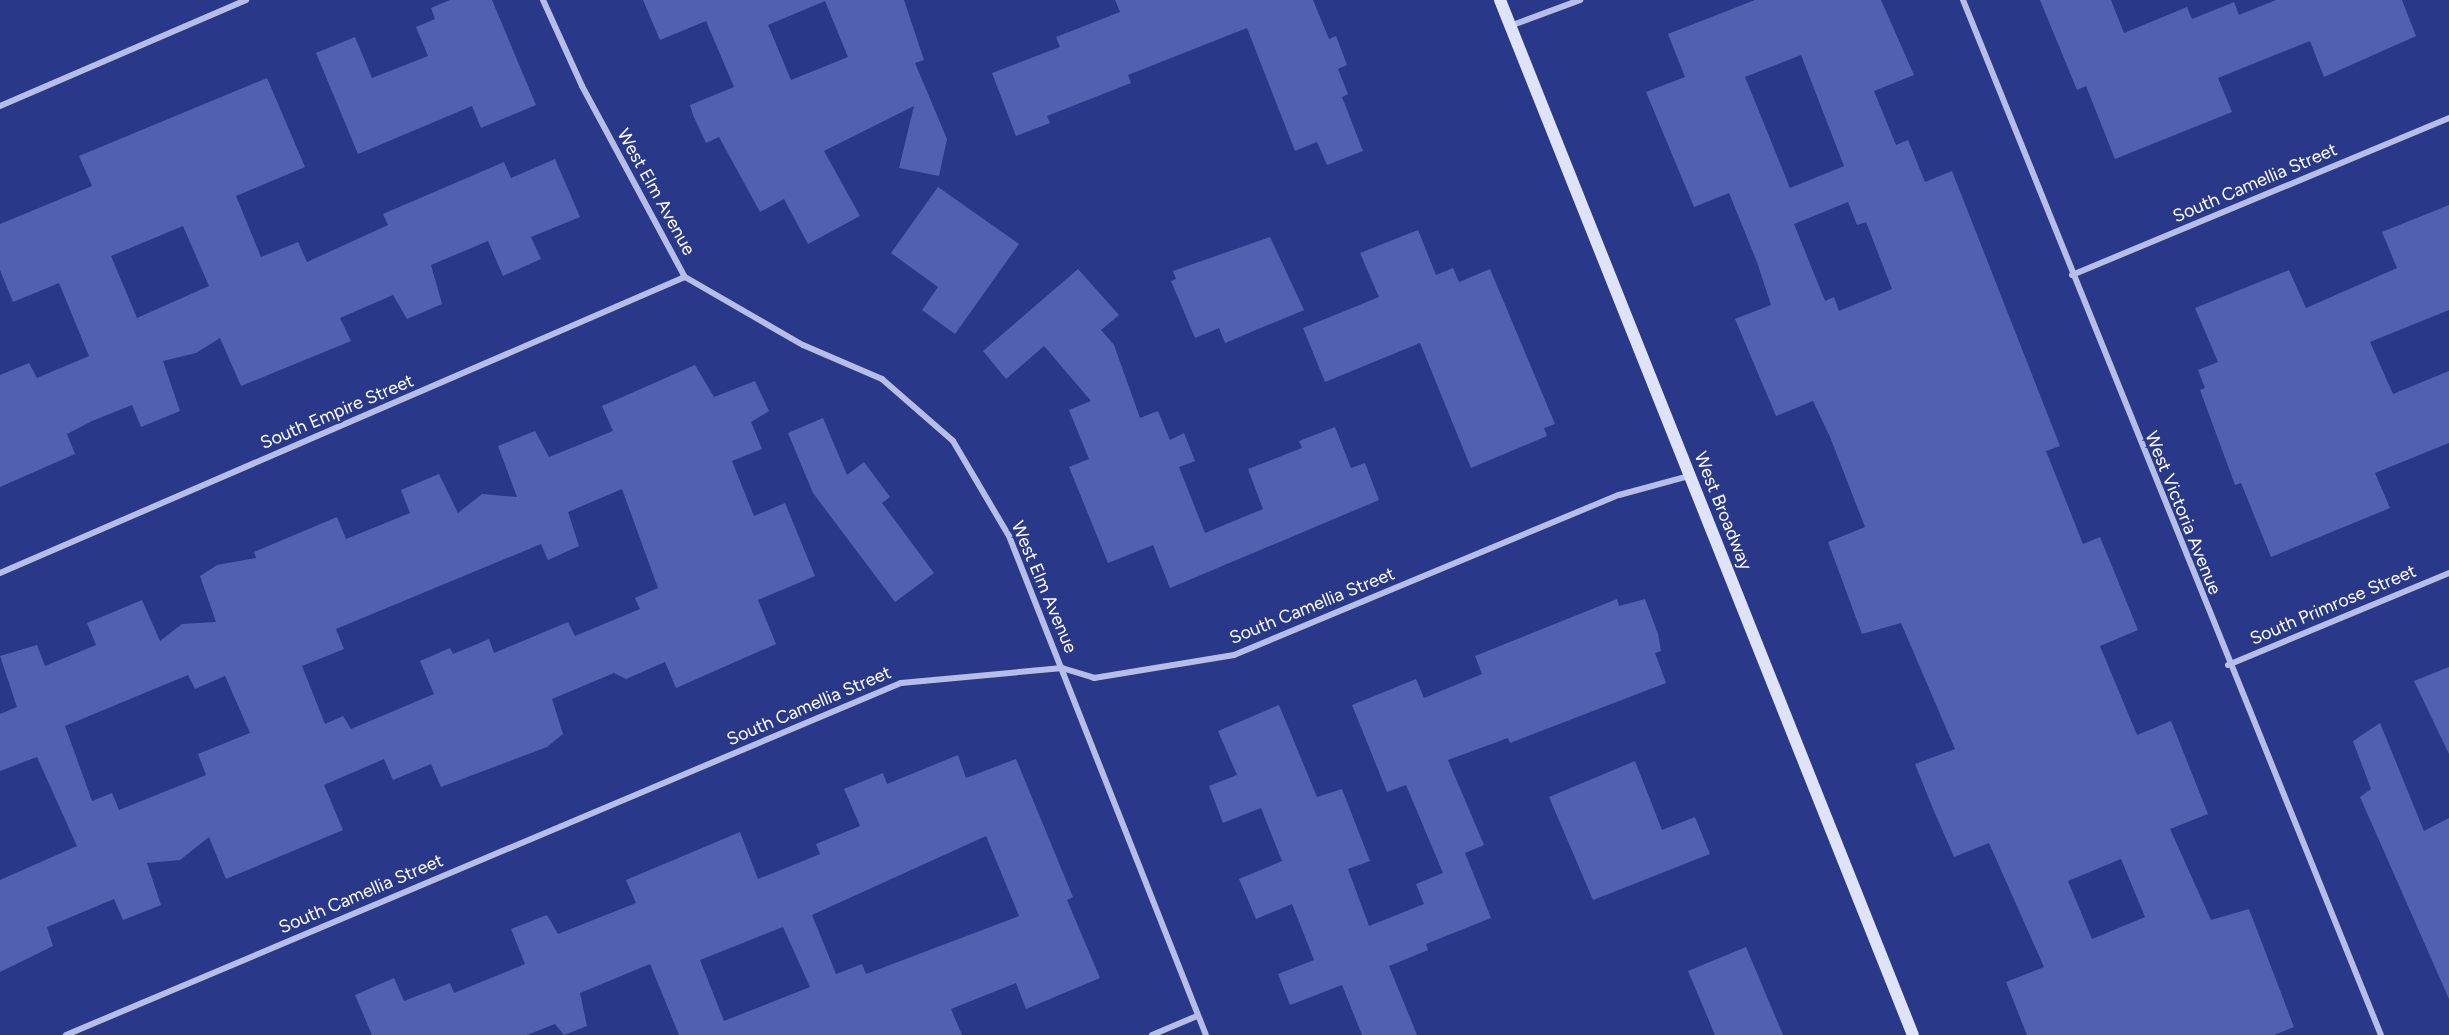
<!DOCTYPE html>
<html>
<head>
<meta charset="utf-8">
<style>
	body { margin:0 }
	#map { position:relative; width:2449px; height:1035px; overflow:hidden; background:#293888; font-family:Figtree,sans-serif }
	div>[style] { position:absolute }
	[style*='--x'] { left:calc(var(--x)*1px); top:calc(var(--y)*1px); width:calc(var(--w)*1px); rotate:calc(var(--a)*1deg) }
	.building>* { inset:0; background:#5261af }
	.street>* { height:6px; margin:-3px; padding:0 3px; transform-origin:3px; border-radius:3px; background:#b6bee8 }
	.secondary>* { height:12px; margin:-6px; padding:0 6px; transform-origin:6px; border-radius:6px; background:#dfe3f7 }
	span { translate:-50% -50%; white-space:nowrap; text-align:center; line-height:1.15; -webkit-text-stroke:4.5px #293888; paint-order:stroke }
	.street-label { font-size:18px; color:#fff }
</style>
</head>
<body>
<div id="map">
	<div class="building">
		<i style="clip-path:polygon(450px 0,492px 0,536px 105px,481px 128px,472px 106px,358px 154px,316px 53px,355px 37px,372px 78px,428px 56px,416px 27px,435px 19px,431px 8px)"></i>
		<i style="clip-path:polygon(evenodd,643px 0,904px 0,924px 60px,915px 63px,947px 139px,939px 176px,899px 168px,914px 106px,824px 151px,860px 216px,808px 244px,784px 199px,760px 212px,719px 137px,706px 143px,693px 115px,690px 105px,734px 87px,706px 21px,660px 40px,643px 0,825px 1px,848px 57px,791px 80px,768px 25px,825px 1px)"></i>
		<i style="clip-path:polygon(1115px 0,1313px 0,1329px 39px,1336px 36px,1347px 65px,1338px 69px,1348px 94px,1342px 97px,1363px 151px,1327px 165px,1317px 142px,1295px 151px,1247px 28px,1128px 75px,1131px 83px,1047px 116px,1050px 123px,1016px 136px,992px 73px,1060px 47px,1056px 37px,1120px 12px)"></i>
		<i style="clip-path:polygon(evenodd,1755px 0,1881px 0,1914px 75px,1874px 91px,1896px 145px,1908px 140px,1925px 182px,1952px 171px,2060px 446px,2046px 451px,2083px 544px,2100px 537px,2138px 630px,2100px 646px,2137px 735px,2171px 721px,2208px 814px,2170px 829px,2211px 920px,2249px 909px,2294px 1027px,2274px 1035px,2027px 1035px,2006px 982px,2044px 967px,1989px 843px,1954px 857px,1931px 804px,1915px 764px,1955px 749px,1901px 623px,1862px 634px,1828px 542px,1865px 527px,1830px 437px,1813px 401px,1776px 416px,1735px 319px,1771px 305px,1757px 262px,1729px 193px,1694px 207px,1646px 92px,1685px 77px,1668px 34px,1755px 0,1801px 55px,1844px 166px,1790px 188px,1745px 77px,1801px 55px,1755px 0,1848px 202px,1857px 225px,1866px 222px,1892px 289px,1839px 311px,1834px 297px,1825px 301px,1794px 224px,1848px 202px,1755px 0,2121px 859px,2145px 917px,2092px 939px,2068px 881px,2121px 859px)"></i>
		<i style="clip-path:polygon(2040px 0,2111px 0,2124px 33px,2187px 7px,2192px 19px,2234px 2px,2239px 15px,2276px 0,2402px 0,2416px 36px,2324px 77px,2310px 41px,2218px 78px,2232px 112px,2115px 159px,2086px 86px,2077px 90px)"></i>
		<i style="clip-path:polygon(evenodd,267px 78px,305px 167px,236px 196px,261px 257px,298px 242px,307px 262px,388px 225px,383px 214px,504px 162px,511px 178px,555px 159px,580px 217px,531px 237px,541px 259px,503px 276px,488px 241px,431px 265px,442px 304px,407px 319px,393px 295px,340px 318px,351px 341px,241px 386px,220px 338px,196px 353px,163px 361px,180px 411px,141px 427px,132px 405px,92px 421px,67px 434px,75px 454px,0 487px,0 375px,29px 363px,37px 378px,89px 356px,59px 283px,13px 302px,0 270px,0 224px,92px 186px,79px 156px,267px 78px,183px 226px,209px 286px,137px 318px,111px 256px,183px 226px)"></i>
		<i style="clip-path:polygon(938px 187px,1019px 244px,955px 334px,922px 310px,938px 287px,891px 253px)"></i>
		<i style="clip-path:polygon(2449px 205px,2449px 310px,2370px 342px,2393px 394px,2449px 371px,2449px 443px,2375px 473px,2390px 508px,2271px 557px,2241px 483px,2235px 485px,2200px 390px,2205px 388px,2198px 370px,2218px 362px,2195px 308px,2289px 270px,2306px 308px,2397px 268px,2382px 232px)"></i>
		<i style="clip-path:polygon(1418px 230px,1436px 275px,1453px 268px,1459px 282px,1490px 269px,1555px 424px,1544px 428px,1547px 436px,1471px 468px,1420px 343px,1325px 382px,1303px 328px,1379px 297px,1360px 253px)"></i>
		<i style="clip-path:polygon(1270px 237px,1304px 310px,1225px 343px,1219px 328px,1195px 338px,1171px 281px,1176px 279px,1173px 271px)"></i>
		<i style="clip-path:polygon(1078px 269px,1119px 315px,1101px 330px,1114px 345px,1140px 418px,1158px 411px,1170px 440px,1184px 433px,1195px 461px,1179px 467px,1205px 533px,1263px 509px,1248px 469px,1302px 448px,1299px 441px,1335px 427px,1351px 468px,1365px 463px,1379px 500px,1170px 588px,1153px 545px,1108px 563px,1069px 467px,1089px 459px,1069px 410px,1091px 401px,1044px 346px,1006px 379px,983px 351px)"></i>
		<i style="clip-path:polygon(evenodd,695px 365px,714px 397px,755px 381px,769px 411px,751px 422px,762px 449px,732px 461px,754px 516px,785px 503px,815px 576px,758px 600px,776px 644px,676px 688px,665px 662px,626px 679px,614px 673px,552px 699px,563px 734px,547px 747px,441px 787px,431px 764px,393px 780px,384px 759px,324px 785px,343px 830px,226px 879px,209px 837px,180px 860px,147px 863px,161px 905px,123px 920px,114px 899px,47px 927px,53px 946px,0 972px,0 880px,77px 846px,37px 757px,0 771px,0 714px,17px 707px,0 656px,37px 645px,45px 666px,96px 645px,87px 623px,142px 600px,160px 641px,182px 624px,216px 622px,200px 576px,217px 565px,256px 558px,254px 552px,337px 517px,346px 539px,410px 513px,401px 490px,439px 474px,458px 513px,482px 494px,517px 497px,498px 446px,535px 431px,549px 457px,613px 431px,602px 406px,695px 365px,622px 489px,658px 588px,635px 598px,640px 609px,575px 636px,568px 622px,494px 653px,489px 639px,453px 654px,450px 648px,420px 661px,434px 694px,351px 729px,343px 716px,325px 724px,302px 666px,344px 649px,336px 629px,541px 544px,548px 560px,579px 546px,568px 512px,622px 489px,695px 365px,188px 675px,195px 689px,225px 676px,250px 733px,198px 754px,206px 775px,119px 810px,112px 793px,92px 801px,65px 726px,188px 675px)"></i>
		<i style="clip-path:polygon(823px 418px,847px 475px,864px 462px,890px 497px,882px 503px,934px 573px,895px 602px,813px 493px,788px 433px)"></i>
		<i style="clip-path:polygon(1617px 599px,1619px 606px,1645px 599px,1658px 634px,1661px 651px,1655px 653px,1666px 683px,1510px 743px,1508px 738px,1448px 760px,1484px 845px,1465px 853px,1491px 918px,1426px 944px,1428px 950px,1389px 966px,1417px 1035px,1362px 1035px,1342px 985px,1290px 1005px,1278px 974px,1314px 960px,1292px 904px,1256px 919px,1239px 879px,1282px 861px,1261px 808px,1223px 823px,1209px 786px,1237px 775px,1218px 731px,1279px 705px,1317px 797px,1342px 789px,1370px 861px,1348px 869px,1369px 926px,1424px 904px,1416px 884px,1443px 873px,1406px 785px,1387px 792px,1352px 705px,1416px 679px,1424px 698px,1482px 674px,1475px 656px)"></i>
		<i style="clip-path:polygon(2449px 667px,2449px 754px,2414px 681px)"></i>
		<i style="clip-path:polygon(2380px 723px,2424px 831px,2449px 818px,2449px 999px,2360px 797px,2371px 789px,2353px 741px)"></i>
		<i style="clip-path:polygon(evenodd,958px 755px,966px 778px,1016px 759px,1073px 897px,1067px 900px,1100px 978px,1026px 1009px,1016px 983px,951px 1009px,962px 1035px,679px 1035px,650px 964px,580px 993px,587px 1026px,564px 1035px,555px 1024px,527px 1035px,372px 1035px,355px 995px,394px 978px,404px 1001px,450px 983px,454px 993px,525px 964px,511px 929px,547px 915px,558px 934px,636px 903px,626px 880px,740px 832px,758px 879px,820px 854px,816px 844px,860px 826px,844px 789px,883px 773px,887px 784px,958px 755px,986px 836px,1019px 916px,866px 974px,862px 964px,836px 974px,812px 915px,986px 836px,958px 755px,783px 927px,810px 987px,724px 1021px,700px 960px,783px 927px)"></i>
		<i style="clip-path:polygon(1635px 761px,1662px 830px,1695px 817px,1710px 854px,1593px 900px,1549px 797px)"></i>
		<i style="clip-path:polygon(1746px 947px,1783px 1035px,1715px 1035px,1688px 971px)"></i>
	</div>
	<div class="street">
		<i style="--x:543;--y:0;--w:94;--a:65.6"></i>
		<i style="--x:582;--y:86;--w:217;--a:61.7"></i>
		<i style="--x:685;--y:277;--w:136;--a:30"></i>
		<i style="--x:803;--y:345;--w:86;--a:23.3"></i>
		<i style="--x:882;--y:379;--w:94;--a:41.1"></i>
		<i style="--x:953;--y:441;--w:110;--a:59.5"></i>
		<i style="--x:1009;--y:536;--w:536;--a:68.46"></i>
		<i style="--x:1963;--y:0;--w:1116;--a:68.01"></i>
		<i style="--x:1510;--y:26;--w:75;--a:-20.4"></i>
		<i style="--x:0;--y:106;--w:268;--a:-23.3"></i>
		<i style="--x:2072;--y:275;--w:408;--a:-22.6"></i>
		<i style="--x:0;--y:573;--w:746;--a:-23.37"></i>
		<i style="--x:2228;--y:665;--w:239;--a:-22.6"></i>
		<i style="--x:66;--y:1035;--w:906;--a:-22.86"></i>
		<i style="--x:901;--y:683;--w:162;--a:-5.3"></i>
		<i style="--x:1062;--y:668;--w:34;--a:17"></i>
		<i style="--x:1094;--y:678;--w:142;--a:-9.3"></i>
		<i style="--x:1234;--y:655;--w:417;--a:-22.6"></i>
		<i style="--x:1619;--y:495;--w:73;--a:-15.2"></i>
		<i style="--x:1152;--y:1035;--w:49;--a:-22.9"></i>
	</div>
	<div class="secondary">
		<i style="--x:1500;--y:0;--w:1114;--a:68.25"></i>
	</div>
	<div class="street-label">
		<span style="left:2255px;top:183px;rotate:-23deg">South Camellia Street</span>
		<span style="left:656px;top:192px;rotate:61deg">West Elm Avenue</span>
		<span style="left:337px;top:412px;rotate:-23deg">South Empire Street</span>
		<span style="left:1723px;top:511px;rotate:68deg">West Broadway</span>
		<span style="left:2183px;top:513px;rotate:68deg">West Victoria Avenue</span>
		<span style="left:1044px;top:587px;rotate:67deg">West Elm Avenue</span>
		<span style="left:2333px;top:605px;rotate:-23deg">South Primrose Street</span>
		<span style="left:1312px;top:606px;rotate:-22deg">South Camellia Street</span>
		<span style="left:809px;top:706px;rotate:-23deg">South Camellia Street</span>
		<span style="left:361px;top:894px;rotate:-23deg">South Camellia Street</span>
	</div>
</div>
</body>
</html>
